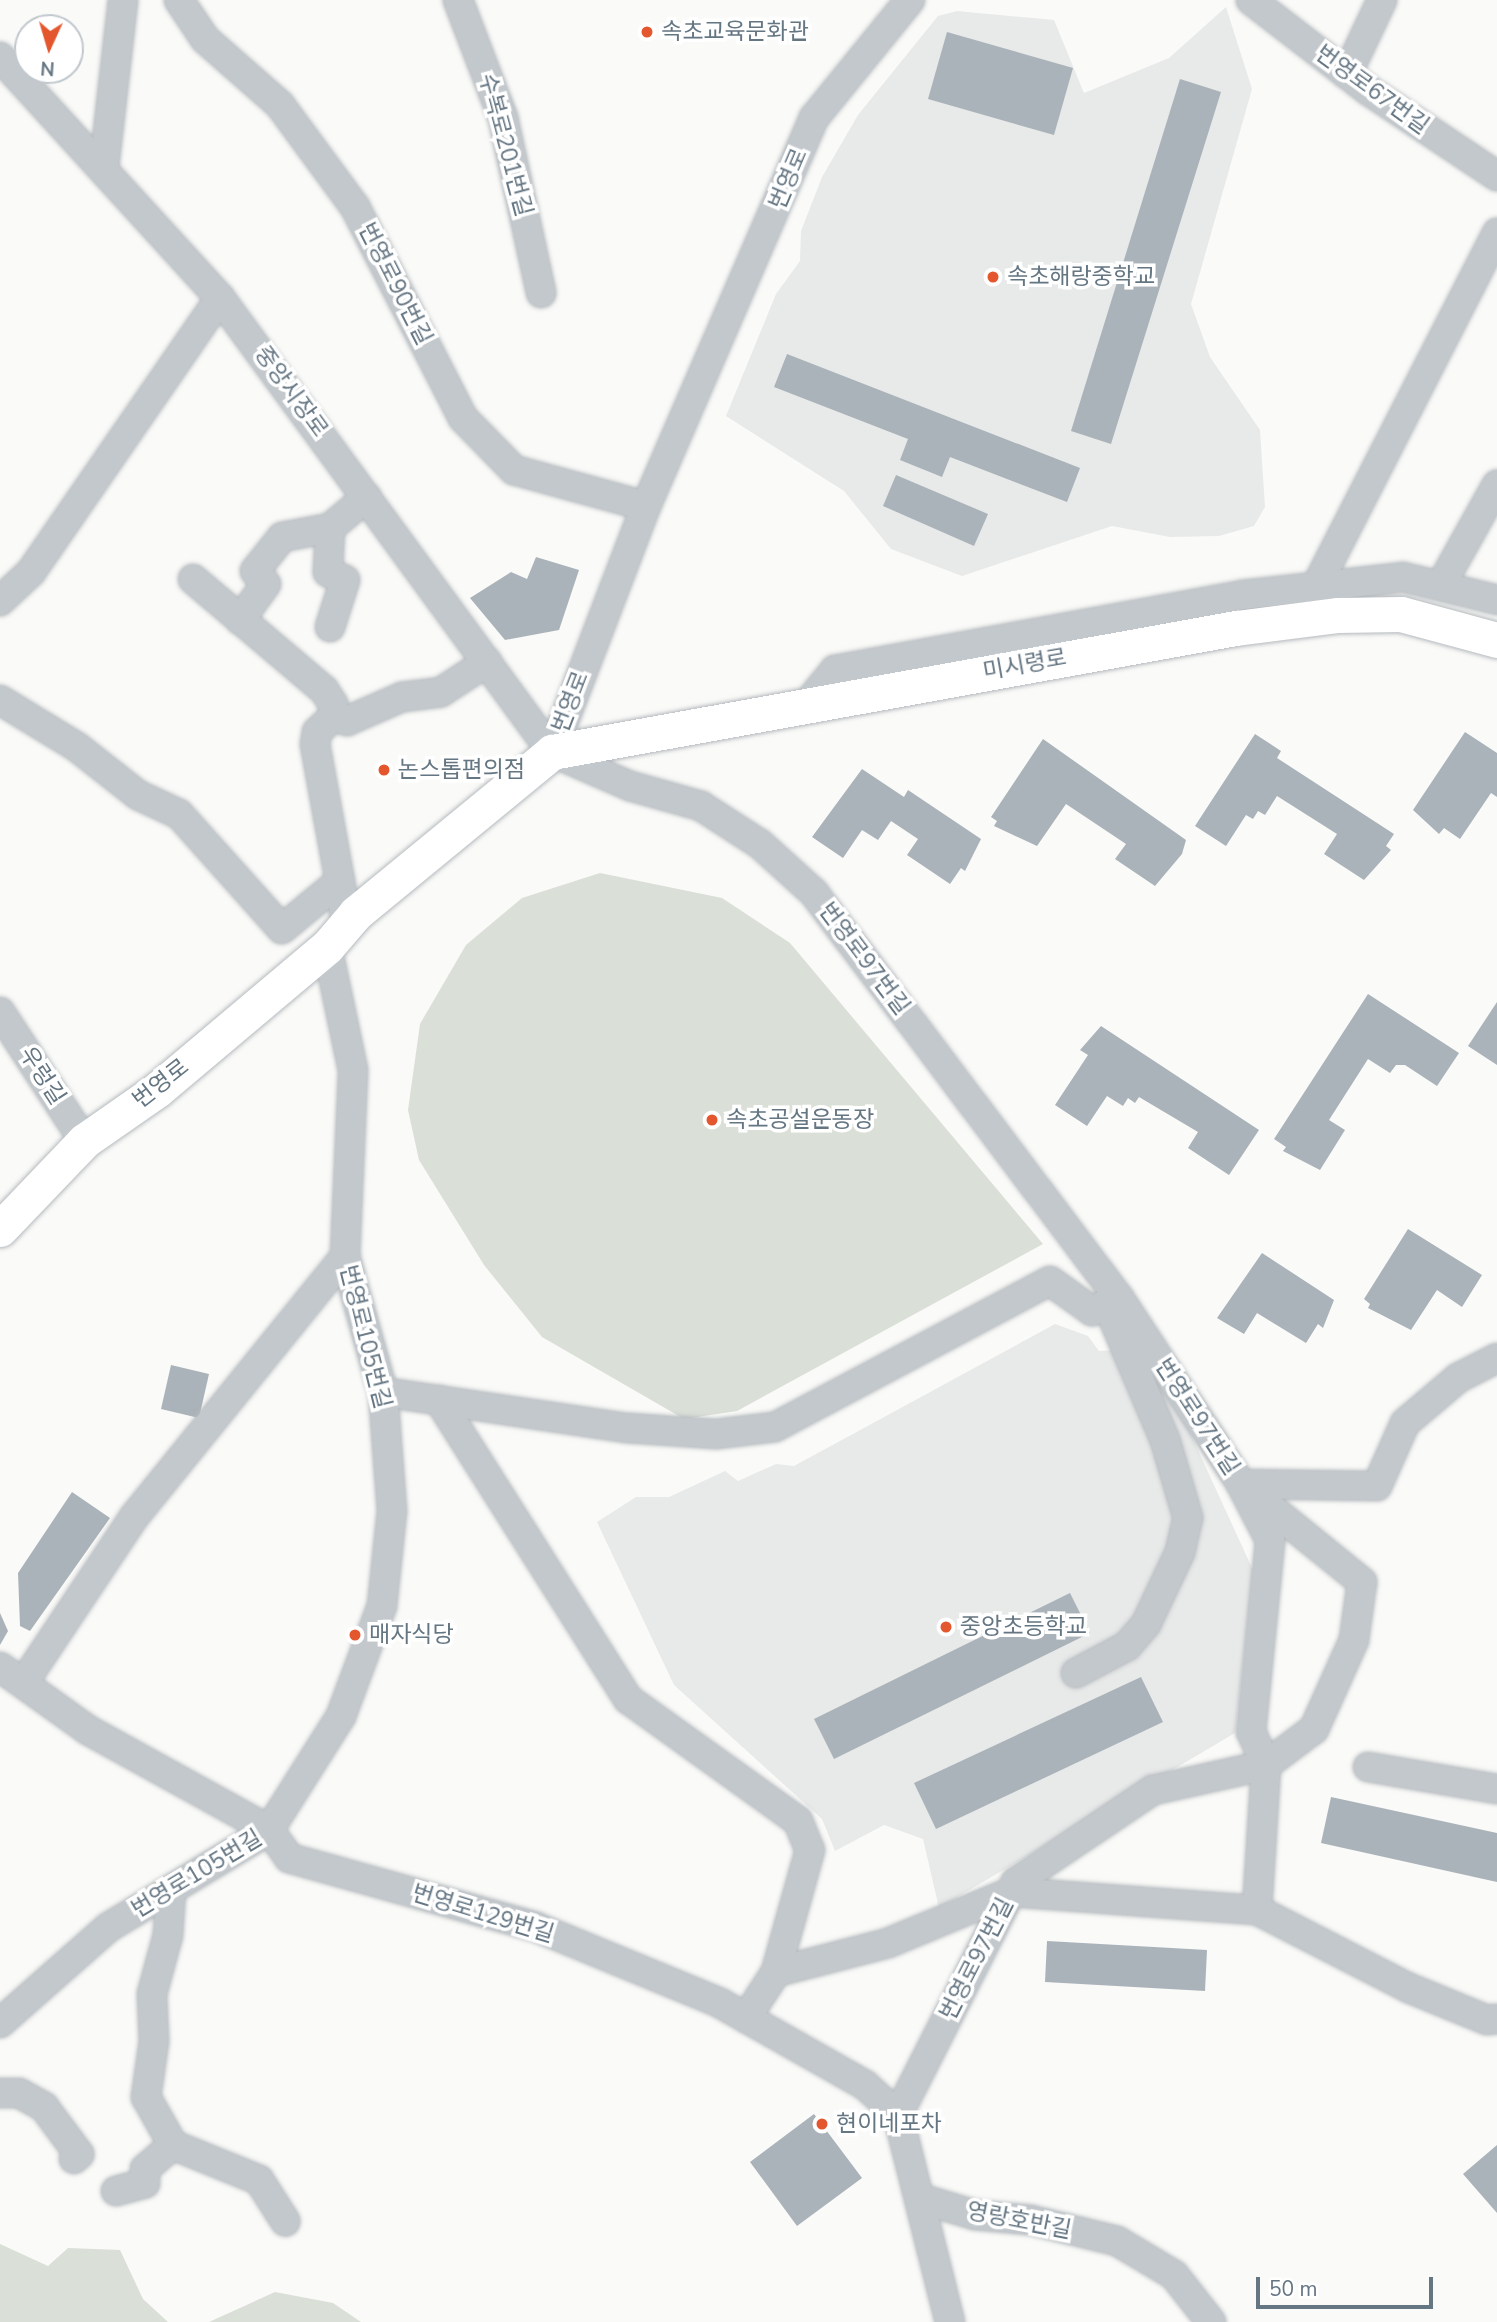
<!DOCTYPE html>
<html>
<head>
<meta charset="utf-8">
<style>
	body { margin:0 }
	#map { position:relative; width:1497px; height:2322px; overflow:hidden; background:#fafaf8; font-family:"Nunito Sans","Noto Sans KR",sans-serif }
	div>[style] { position:absolute }
	[style*='--x'] { left:calc(var(--x)*1px); top:calc(var(--y)*1px); width:calc(var(--w)*1px); rotate:calc(var(--a)*1deg) }
	.built>* { inset:0; background:#e8e9e9 }
	.green>* { inset:0; background:#dadfd7 }
	.building>* { inset:0; background:#aab3b9 }
	.roads { filter:drop-shadow(0 0 2px #b5babe) drop-shadow(0 0 2px #b5babe) }
	.minor>* { height:28px; margin:-14px; padding:0 14px; transform-origin:14px; border-radius:14px; background:#c3c8cc }
	.major>* { height:35px; margin:-17.5px; padding:0 17.5px; transform-origin:17.5px; border-radius:17.5px; background:#fff }
	.dots>* { width:19px; height:19px; translate:-50% -50%; box-sizing:border-box; border:4px solid #fff; border-radius:50% }
	span { translate:-50% -50%; white-space:nowrap; text-align:center; line-height:1.15; -webkit-text-stroke:7px #fff; paint-order:stroke }
	.poi-label { font-size:23px; color:#657683 }
	.left { translate:0 -50%; text-align:left }
	.street-label { font-size:23px; color:#657683 }
	.north { position:absolute; left:14px; top:14px; width:70px; height:70px; box-sizing:border-box; background:#fff; border:2px solid #c1c8cd; border-radius:50%; rotate:184deg; font-size:19px; font-weight:700; line-height:28px; text-align:center; color:#657683 }
	.north::after { content:''; display:block; margin:auto; width:24px; height:32px; background:#e4572e; clip-path:polygon(50% 0,100% 100%,50% 72%,0 100%) }
	.scale { position:absolute; left:1256px; top:2277px; width:177px; height:32px; box-sizing:border-box; border:4px solid #657683; border-top:0; padding-left:9px; font-size:21px; line-height:24px; white-space:nowrap; color:#657683; -webkit-text-stroke:5px #fff; paint-order:stroke }
</style>
</head>
<body>
<div id="map">
	<div class="built">
		<i style="clip-path:polygon(1226px 7px,1252px 89px,1191px 304px,1210px 357px,1260px 430px,1265px 507px,1254px 526px,1219px 536px,1170px 537px,1112px 526px,962px 576px,891px 549px,844px 491px,726px 416px,776px 294px,800px 261px,801px 231px,822px 177px,858px 115px,938px 16px,957px 11px,1054px 20px,1084px 93px,1169px 58px)"></i>
		<i style="clip-path:polygon(1055px 1324px,1088px 1336px,1099px 1351px,1132px 1349px,1174px 1398px,1253px 1570px,1235px 1733px,939px 1908px,923px 1839px,884px 1825px,835px 1851px,822px 1819px,674px 1685px,597px 1522px,636px 1497px,669px 1497px,725px 1471px,738px 1481px,776px 1464px,794px 1466px)"></i>
	</div>
	<div class="green">
		<i style="clip-path:polygon(600px 873px,722px 898px,790px 943px,1043px 1244px,737px 1411px,684px 1419px,542px 1337px,484px 1265px,419px 1160px,408px 1110px,420px 1024px,466px 945px,522px 898px)"></i>
		<i style="clip-path:polygon(0 2244px,48px 2266px,68px 2248px,120px 2250px,143px 2299px,168px 2322px,0 2322px)"></i>
		<i style="clip-path:polygon(275px 2292px,333px 2303px,361px 2322px,209px 2322px)"></i>
	</div>
	<div class="building">
		<i style="clip-path:polygon(947px 32px,1073px 68px,1054px 135px,928px 99px)"></i>
		<i style="clip-path:polygon(1180px 79px,1221px 92px,1111px 444px,1071px 431px)"></i>
		<i style="clip-path:polygon(787px 354px,1080px 468px,1067px 502px,950px 457px,942px 477px,900px 460px,908px 439px,774px 387px)"></i>
		<i style="clip-path:polygon(896px 475px,988px 514px,974px 546px,883px 506px)"></i>
		<i style="clip-path:polygon(536px 557px,579px 570px,559px 630px,505px 640px,470px 598px,511px 572px,527px 579px)"></i>
		<i style="clip-path:polygon(1465px 732px,1497px 753px,1497px 797px,1491px 793px,1460px 839px,1444px 828px,1439px 834px,1413px 810px)"></i>
		<i style="clip-path:polygon(1255px 734px,1281px 751px,1277px 758px,1394px 834px,1386px 846px,1391px 850px,1364px 880px,1324px 854px,1337px 834px,1277px 796px,1265px 815px,1258px 811px,1253px 819px,1246px 815px,1226px 846px,1195px 826px)"></i>
		<i style="clip-path:polygon(1043px 739px,1186px 840px,1182px 854px,1155px 886px,1115px 859px,1126px 844px,1066px 804px,1037px 846px,994px 826px,997px 821px,991px 817px)"></i>
		<i style="clip-path:polygon(862px 769px,904px 797px,908px 790px,981px 839px,965px 871px,961px 868px,950px 884px,907px 855px,918px 839px,891px 821px,878px 840px,862px 830px,843px 858px,812px 837px)"></i>
		<i style="clip-path:polygon(1368px 994px,1459px 1053px,1437px 1086px,1405px 1065px,1396px 1065px,1390px 1073px,1368px 1059px,1329px 1120px,1345px 1130px,1320px 1170px,1283px 1151px,1286px 1147px,1274px 1139px)"></i>
		<i style="clip-path:polygon(1497px 1002px,1497px 1065px,1468px 1046px)"></i>
		<i style="clip-path:polygon(1101px 1026px,1259px 1130px,1229px 1175px,1188px 1148px,1198px 1132px,1139px 1097px,1135px 1103px,1128px 1098px,1123px 1106px,1107px 1096px,1087px 1126px,1055px 1105px,1088px 1055px,1080px 1050px)"></i>
		<i style="clip-path:polygon(1408px 1229px,1482px 1275px,1462px 1307px,1437px 1290px,1411px 1330px,1368px 1308px,1370px 1304px,1364px 1299px)"></i>
		<i style="clip-path:polygon(1262px 1253px,1334px 1300px,1323px 1328px,1318px 1324px,1306px 1343px,1257px 1313px,1244px 1334px,1217px 1318px)"></i>
		<i style="clip-path:polygon(171px 1365px,209px 1374px,199px 1418px,161px 1409px)"></i>
		<i style="clip-path:polygon(72px 1492px,110px 1518px,30px 1631px,20px 1626px,18px 1573px)"></i>
		<i style="clip-path:polygon(1070px 1593px,1090px 1633px,834px 1759px,814px 1719px)"></i>
		<i style="clip-path:polygon(0 1613px,8px 1631px,0 1645px)"></i>
		<i style="clip-path:polygon(1141px 1677px,1163px 1722px,936px 1829px,914px 1783px)"></i>
		<i style="clip-path:polygon(1331px 1797px,1497px 1833px,1497px 1882px,1321px 1843px)"></i>
		<i style="clip-path:polygon(1047px 1941px,1207px 1950px,1205px 1991px,1045px 1982px)"></i>
		<i style="clip-path:polygon(814px 2114px,862px 2178px,797px 2226px,750px 2162px)"></i>
		<i style="clip-path:polygon(1497px 2145px,1497px 2213px,1463px 2174px)"></i>
	</div>
	<div class="roads">
		<div class="minor">
			<i style="--x:179;--y:0;--w:47;--a:56.3"></i>
			<i style="--x:205;--y:39;--w:100;--a:41.3"></i>
			<i style="--x:280;--y:105;--w:127;--a:53.7"></i>
			<i style="--x:355;--y:207;--w:237;--a:62.9"></i>
			<i style="--x:463;--y:418;--w:73;--a:45.6"></i>
			<i style="--x:514;--y:470;--w:137;--a:15.3"></i>
			<i style="--x:458;--y:0;--w:126;--a:69.1"></i>
			<i style="--x:503;--y:118;--w:179;--a:77.7"></i>
			<i style="--x:1251;--y:0;--w:148;--a:37.6"></i>
			<i style="--x:1368;--y:90;--w:155;--a:33.7"></i>
			<i style="--x:0;--y:57;--w:326;--a:47.6"></i>
			<i style="--x:220;--y:298;--w:562;--a:53.82"></i>
			<i style="--x:1347;--y:74;--w:82;--a:-64.7"></i>
			<i style="--x:104;--y:167;--w:168;--a:-83.5"></i>
			<i style="--x:193;--y:579;--w:172;--a:40.3"></i>
			<i style="--x:324;--y:690;--w:17;--a:57"></i>
			<i style="--x:333;--y:704;--w:12;--a:85"></i>
			<i style="--x:334;--y:716;--w:23;--a:137"></i>
			<i style="--x:317;--y:732;--w:12;--a:99"></i>
			<i style="--x:315;--y:744;--w:139;--a:79.7"></i>
			<i style="--x:1441;--y:585;--w:115;--a:-60.8"></i>
			<i style="--x:1316;--y:587;--w:398;--a:-62.9"></i>
			<i style="--x:0;--y:601;--w:42;--a:-43.1"></i>
			<i style="--x:31;--y:572;--w:333;--a:-55.4"></i>
			<i style="--x:240;--y:620;--w:44;--a:-54.2"></i>
			<i style="--x:266;--y:584;--w:17;--a:-130"></i>
			<i style="--x:255;--y:571;--w:43;--a:-51.5"></i>
			<i style="--x:282;--y:537;--w:49;--a:-10.6"></i>
			<i style="--x:330;--y:528;--w:48;--a:-40"></i>
			<i style="--x:330;--y:627;--w:49;--a:-72.3"></i>
			<i style="--x:345;--y:580;--w:19;--a:-155"></i>
			<i style="--x:328;--y:572;--w:44;--a:-87.4"></i>
			<i style="--x:0;--y:700;--w:90;--a:31.4"></i>
			<i style="--x:77;--y:747;--w:78;--a:38.2"></i>
			<i style="--x:138;--y:795;--w:45;--a:24.9"></i>
			<i style="--x:179;--y:814;--w:154;--a:48.2"></i>
			<i style="--x:282;--y:929;--w:75;--a:-39.6"></i>
			<i style="--x:340;--y:881;--w:43;--a:82.1"></i>
			<i style="--x:807;--y:704;--w:44;--a:-50.5"></i>
			<i style="--x:835;--y:670;--w:415;--a:-10.4"></i>
			<i style="--x:1243;--y:595;--w:161;--a:-6.4"></i>
			<i style="--x:1403;--y:577;--w:97;--a:13.7"></i>
			<i style="--x:334;--y:716;--w:14;--a:21"></i>
			<i style="--x:347;--y:721;--w:60;--a:-23.6"></i>
			<i style="--x:402;--y:697;--w:39;--a:-7"></i>
			<i style="--x:441;--y:692;--w:55;--a:-33.1"></i>
			<i style="--x:552;--y:752;--w:85;--a:23.6"></i>
			<i style="--x:630;--y:786;--w:74;--a:15.7"></i>
			<i style="--x:701;--y:806;--w:70;--a:32.8"></i>
			<i style="--x:760;--y:844;--w:73;--a:42.2"></i>
			<i style="--x:814;--y:893;--w:507;--a:53.02"></i>
			<i style="--x:1119;--y:1298;--w:222;--a:56.7"></i>
			<i style="--x:1241;--y:1484;--w:156;--a:39"></i>
			<i style="--x:1362;--y:1582;--w:59;--a:97.9"></i>
			<i style="--x:1354;--y:1640;--w:98;--a:114.2"></i>
			<i style="--x:1314;--y:1729;--w:60;--a:143.1"></i>
			<i style="--x:1266;--y:1765;--w:116;--a:167.5"></i>
			<i style="--x:1153;--y:1790;--w:165;--a:146.1"></i>
			<i style="--x:1016;--y:1882;--w:261;--a:116.9"></i>
			<i style="--x:552;--y:752;--w:263;--a:-69.1"></i>
			<i style="--x:646;--y:506;--w:423;--a:-66.6"></i>
			<i style="--x:814;--y:118;--w:152;--a:-50.9"></i>
			<i style="--x:0;--y:1012;--w:154;--a:56.9"></i>
			<i style="--x:383;--y:1392;--w:248;--a:8.4"></i>
			<i style="--x:628;--y:1428;--w:88;--a:3.9"></i>
			<i style="--x:716;--y:1434;--w:59;--a:-6.8"></i>
			<i style="--x:775;--y:1427;--w:311;--a:-28"></i>
			<i style="--x:1050;--y:1281;--w:52;--a:35.5"></i>
			<i style="--x:1092;--y:1311;--w:30;--a:-26"></i>
			<i style="--x:439;--y:1400;--w:354;--a:57.7"></i>
			<i style="--x:628;--y:1699;--w:209;--a:35.7"></i>
			<i style="--x:798;--y:1821;--w:31;--a:68"></i>
			<i style="--x:810;--y:1850;--w:127;--a:105.6"></i>
			<i style="--x:776;--y:1972;--w:55;--a:123.1"></i>
			<i style="--x:0;--y:1667;--w:108;--a:35.6"></i>
			<i style="--x:88;--y:1730;--w:207;--a:28.9"></i>
			<i style="--x:269;--y:1830;--w:34;--a:54"></i>
			<i style="--x:289;--y:1858;--w:256;--a:15.6"></i>
			<i style="--x:536;--y:1927;--w:199;--a:22.4"></i>
			<i style="--x:720;--y:2003;--w:167;--a:29.5"></i>
			<i style="--x:865;--y:2085;--w:45;--a:42.3"></i>
			<i style="--x:898;--y:2115;--w:213;--a:75.9"></i>
			<i style="--x:1076;--y:1673;--w:58;--a:-27.9"></i>
			<i style="--x:1127;--y:1646;--w:29;--a:-49"></i>
			<i style="--x:1146;--y:1624;--w:80;--a:-64.7"></i>
			<i style="--x:1180;--y:1552;--w:35;--a:-77"></i>
			<i style="--x:1188;--y:1518;--w:81;--a:-106.4"></i>
			<i style="--x:1165;--y:1440;--w:148;--a:-113.1"></i>
			<i style="--x:24;--y:1682;--w:198;--a:-56.3"></i>
			<i style="--x:134;--y:1517;--w:336;--a:-51"></i>
			<i style="--x:1368;--y:1767;--w:131;--a:9.7"></i>
			<i style="--x:171;--y:1890;--w:45;--a:93.8"></i>
			<i style="--x:168;--y:1935;--w:61;--a:105.2"></i>
			<i style="--x:152;--y:1994;--w:47;--a:87.6"></i>
			<i style="--x:154;--y:2041;--w:57;--a:98.1"></i>
			<i style="--x:146;--y:2097;--w:55;--a:60.6"></i>
			<i style="--x:173;--y:2145;--w:93;--a:22.1"></i>
			<i style="--x:259;--y:2180;--w:49;--a:57.6"></i>
			<i style="--x:1257;--y:1910;--w:145;--a:-86.4"></i>
			<i style="--x:1266;--y:1765;--w:36;--a:-114"></i>
			<i style="--x:1251;--y:1732;--w:193;--a:-84.3"></i>
			<i style="--x:1270;--y:1540;--w:63;--a:-117.4"></i>
			<i style="--x:1241;--y:1484;--w:136;--a:0.8"></i>
			<i style="--x:1377;--y:1486;--w:69;--a:-66"></i>
			<i style="--x:1405;--y:1423;--w:70;--a:-40.3"></i>
			<i style="--x:1458;--y:1378;--w:44;--a:-27.1"></i>
			<i style="--x:776;--y:1972;--w:116;--a:-14.5"></i>
			<i style="--x:888;--y:1943;--w:133;--a:-22.5"></i>
			<i style="--x:1011;--y:1892;--w:247;--a:4.2"></i>
			<i style="--x:1257;--y:1910;--w:171;--a:27.2"></i>
			<i style="--x:1409;--y:1988;--w:84;--a:22.3"></i>
			<i style="--x:1487;--y:2020;--w:10;--a:-6"></i>
			<i style="--x:0;--y:2023;--w:145;--a:-41.4"></i>
			<i style="--x:109;--y:1927;--w:187;--a:-31.2"></i>
			<i style="--x:269;--y:1830;--w:135;--a:-57.7"></i>
			<i style="--x:341;--y:1716;--w:117;--a:-69.6"></i>
			<i style="--x:382;--y:1606;--w:96;--a:-84"></i>
			<i style="--x:392;--y:1511;--w:119;--a:-94.3"></i>
			<i style="--x:383;--y:1392;--w:141;--a:-105.6"></i>
			<i style="--x:345;--y:1256;--w:186;--a:-87.5"></i>
			<i style="--x:353;--y:1070;--w:126;--a:-101.9"></i>
			<i style="--x:0;--y:2093;--w:19;--a:0"></i>
			<i style="--x:19;--y:2093;--w:29;--a:29"></i>
			<i style="--x:44;--y:2107;--w:59;--a:53.3"></i>
			<i style="--x:79;--y:2154;--w:7;--a:135"></i>
			<i style="--x:116;--y:2191;--w:30;--a:-15"></i>
			<i style="--x:145;--y:2183;--w:14;--a:-90"></i>
			<i style="--x:145;--y:2169;--w:37;--a:-41"></i>
			<i style="--x:922;--y:2199;--w:55;--a:16.8"></i>
			<i style="--x:975;--y:2215;--w:56;--a:5.1"></i>
			<i style="--x:1031;--y:2220;--w:89;--a:13.7"></i>
			<i style="--x:1117;--y:2241;--w:66;--a:30.8"></i>
			<i style="--x:1174;--y:2275;--w:60;--a:51.8"></i>
		</div>
		<div class="major">
			<i style="--x:0;--y:1229;--w:122;--a:-46.3"></i>
			<i style="--x:84;--y:1141;--w:89;--a:-34.9"></i>
			<i style="--x:157;--y:1090;--w:222;--a:-40.1"></i>
			<i style="--x:327;--y:947;--w:45;--a:-49.5"></i>
			<i style="--x:356;--y:913;--w:254;--a:-39.4"></i>
			<i style="--x:552;--y:752;--w:695;--a:-10.28"></i>
			<i style="--x:1236;--y:628;--w:103;--a:-7.3"></i>
			<i style="--x:1338;--y:615;--w:63;--a:-0.9"></i>
			<i style="--x:1401;--y:614;--w:99;--a:15.2"></i>
		</div>
	</div>
	<div class="dots">
		<i style="left:647px;top:32px;background:#e4572e"></i>
		<i style="left:993px;top:277px;background:#e4572e"></i>
		<i style="left:384px;top:770px;background:#e4572e"></i>
		<i style="left:712px;top:1120px;background:#e4572e"></i>
		<i style="left:946px;top:1627px;background:#e4572e"></i>
		<i style="left:355px;top:1635px;background:#e4572e"></i>
		<i style="left:822px;top:2124px;background:#e4572e"></i>
	</div>
	<div class="poi-label">
		<span class="left" style="left:661px;top:32px">속초교육문화관</span>
		<span class="left" style="left:1007px;top:277px">속초해랑중학교</span>
		<span class="left" style="left:398px;top:770px">논스톱편의점</span>
		<span class="left" style="left:726px;top:1120px">속초공설운동장</span>
		<span class="left" style="left:960px;top:1627px">중앙초등학교</span>
		<span class="left" style="left:369px;top:1635px">매자식당</span>
		<span class="left" style="left:836px;top:2124px">현이네포차</span>
	</div>
	<div class="street-label">
		<span style="left:1372px;top:90px;rotate:36deg">번영로67번길</span>
		<span style="left:505px;top:145px;rotate:75deg">수복로201번길</span>
		<span style="left:789px;top:179px;rotate:-67deg">번영로</span>
		<span style="left:395px;top:284px;rotate:63deg">번영로90번길</span>
		<span style="left:291px;top:392px;rotate:54deg">중앙시장로</span>
		<span style="left:1025px;top:665px;rotate:-10deg">미시령로</span>
		<span style="left:571px;top:702px;rotate:-69deg">번영로</span>
		<span style="left:864px;top:959px;rotate:53deg">번영로97번길</span>
		<span style="left:42px;top:1076px;rotate:57deg">우렁길</span>
		<span style="left:161px;top:1084px;rotate:-38deg">번영로</span>
		<span style="left:365px;top:1337px;rotate:76deg">번영로105번길</span>
		<span style="left:1197px;top:1417px;rotate:57deg">번영로97번길</span>
		<span style="left:197px;top:1874px;rotate:-31deg">번영로105번길</span>
		<span style="left:483px;top:1914px;rotate:17deg">번영로129번길</span>
		<span style="left:977px;top:1959px;rotate:-63deg">번영로97번길</span>
		<span style="left:1019px;top:2221px;rotate:11deg">영랑호반길</span>
	</div>
	<div class="north">N</div>
	<div class="scale">50 m</div>
</div>
</body>
</html>
